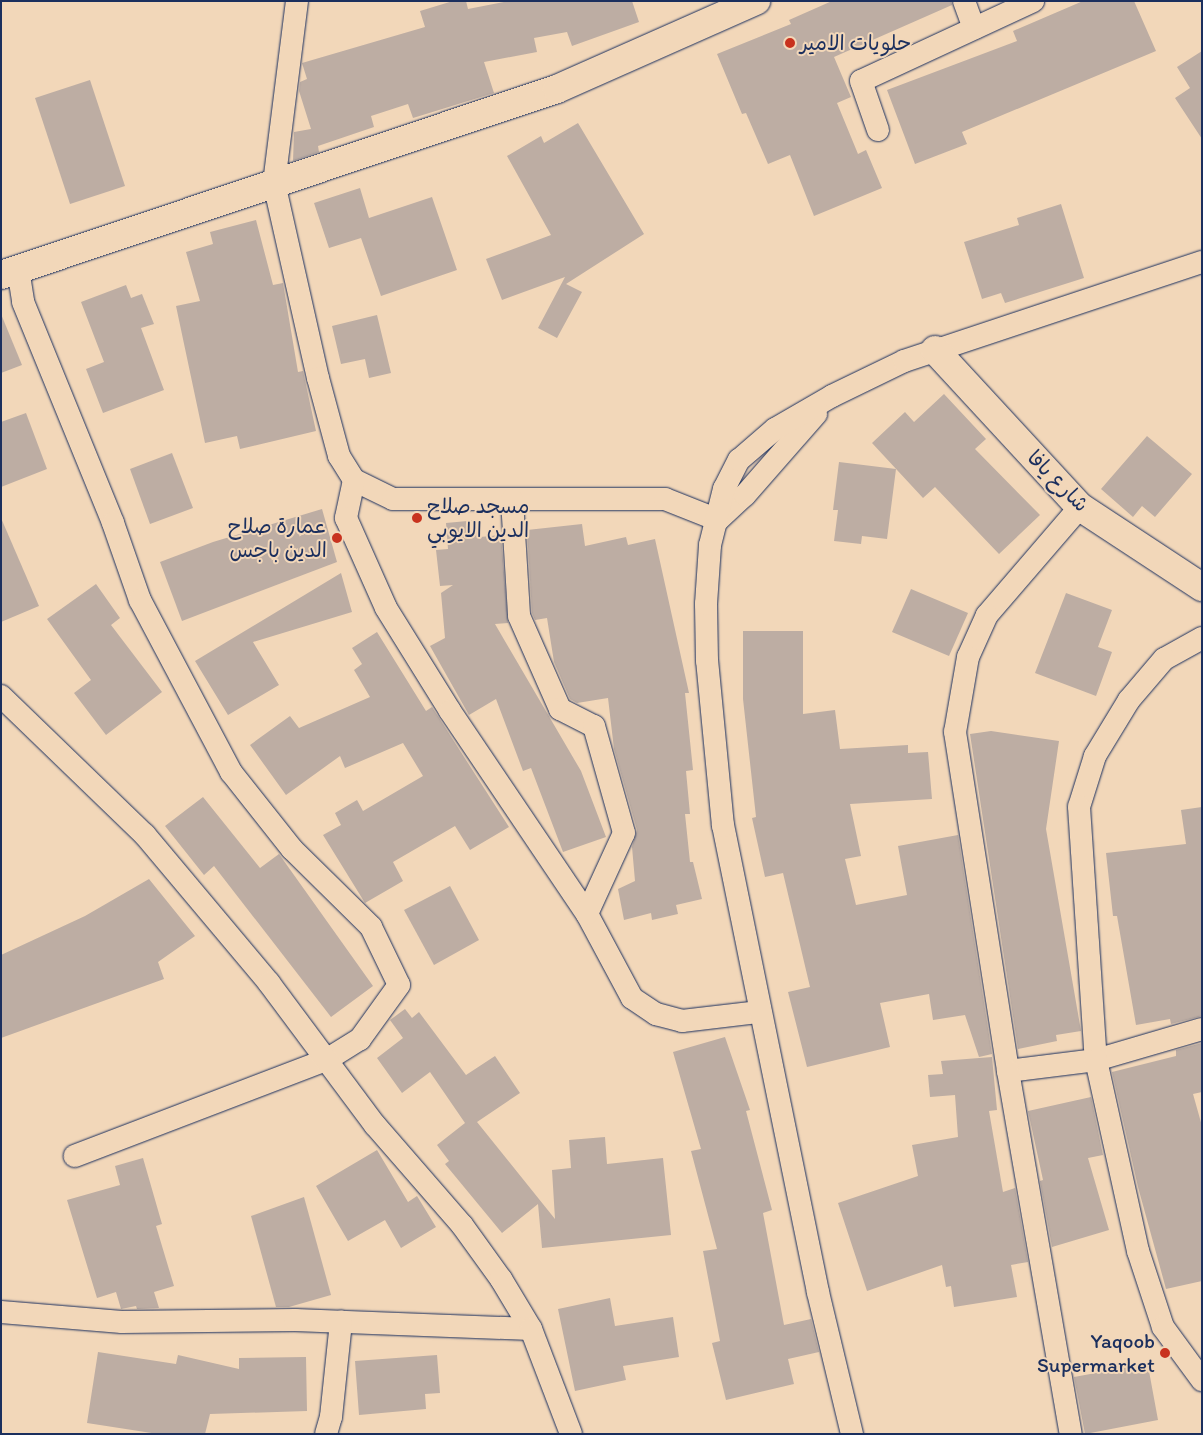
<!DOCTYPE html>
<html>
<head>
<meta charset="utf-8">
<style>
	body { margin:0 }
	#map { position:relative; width:1203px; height:1435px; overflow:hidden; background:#f2d7b9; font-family:Itim,"Playpen Sans Arabic",sans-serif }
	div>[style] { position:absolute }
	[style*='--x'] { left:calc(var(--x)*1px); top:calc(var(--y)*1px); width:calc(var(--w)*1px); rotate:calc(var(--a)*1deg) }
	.building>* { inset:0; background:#bdada3 }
	.roads { filter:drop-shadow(0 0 1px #1b2f5e) drop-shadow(0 0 1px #1b2f5e) }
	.street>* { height:22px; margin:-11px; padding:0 11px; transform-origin:11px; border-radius:11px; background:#f2d7b9 }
	.secondary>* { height:28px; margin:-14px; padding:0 14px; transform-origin:14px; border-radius:14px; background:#f2d7b9 }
	.dots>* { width:14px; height:14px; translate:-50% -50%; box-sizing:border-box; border:2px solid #f2d7b9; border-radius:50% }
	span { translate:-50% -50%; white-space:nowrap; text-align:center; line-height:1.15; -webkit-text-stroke:4px #f2d7b9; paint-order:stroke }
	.poi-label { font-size:21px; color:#1b2f5e }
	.left { translate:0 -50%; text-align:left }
	.right { translate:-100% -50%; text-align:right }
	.street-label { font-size:21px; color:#1b2f5e }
	.frame { position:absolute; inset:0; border:2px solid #1b2f5e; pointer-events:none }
</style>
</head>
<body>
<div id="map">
	<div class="building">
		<i style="clip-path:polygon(453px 1px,466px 1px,468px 9px,509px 1px,632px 1px,639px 22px,572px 46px,567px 32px,534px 38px,537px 52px,484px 62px,494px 93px,413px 118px,408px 104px,371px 116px,374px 127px,318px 146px,319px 152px,293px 161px,294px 132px,311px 129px,299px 91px,300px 82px,307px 79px,302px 63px,425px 27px,420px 11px)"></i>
		<i style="clip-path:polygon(832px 1px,951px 1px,952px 5px,834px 57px,851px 97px,837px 103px,858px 154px,866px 150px,882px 188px,814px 216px,790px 155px,768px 164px,746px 113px,742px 114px,717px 54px,791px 24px,789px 20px)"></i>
		<i style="clip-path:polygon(1083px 1px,1134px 1px,1156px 51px,962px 132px,967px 144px,915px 164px,887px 90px,1017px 41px,1013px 31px)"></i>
		<i style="clip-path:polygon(1202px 51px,1202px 139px,1175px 98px,1190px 88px,1177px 67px)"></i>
		<i style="clip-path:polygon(90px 80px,125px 186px,70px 204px,35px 98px)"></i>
		<i style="clip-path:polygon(578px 123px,644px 234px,566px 284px,582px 292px,557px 338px,538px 328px,565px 277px,502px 300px,486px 259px,551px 235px,507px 156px,541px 136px,544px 143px)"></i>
		<i style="clip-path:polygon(360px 188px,369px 218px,432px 197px,457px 270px,381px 296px,361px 238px,329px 248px,314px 203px)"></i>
		<i style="clip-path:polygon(1061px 204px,1084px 278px,1005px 303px,1001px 293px,982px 299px,964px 242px,1019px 225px,1017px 218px)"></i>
		<i style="clip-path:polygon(256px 220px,273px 285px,283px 283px,298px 372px,303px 371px,316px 431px,240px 449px,237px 436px,205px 443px,176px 306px,200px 301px,186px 252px,213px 244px,210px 232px)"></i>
		<i style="clip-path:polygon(126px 285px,131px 298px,142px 294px,154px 324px,141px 328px,164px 390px,103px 413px,86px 369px,104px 362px,81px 302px)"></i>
		<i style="clip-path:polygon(1px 314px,22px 365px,1px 373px)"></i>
		<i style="clip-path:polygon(377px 315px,391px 373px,369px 378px,365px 359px,341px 364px,332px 326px)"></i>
		<i style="clip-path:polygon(944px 394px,986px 439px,975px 449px,1040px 515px,999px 554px,935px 487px,923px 498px,872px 443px,905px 412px,914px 422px)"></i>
		<i style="clip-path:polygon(26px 413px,47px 469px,1px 487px,1px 422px)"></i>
		<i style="clip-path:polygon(1147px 436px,1192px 474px,1155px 517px,1142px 506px,1133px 517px,1101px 489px)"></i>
		<i style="clip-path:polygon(172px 453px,193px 508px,150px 524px,130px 469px)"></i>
		<i style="clip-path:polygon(839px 462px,896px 469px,887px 539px,862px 536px,861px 544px,834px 541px,838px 510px,833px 510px)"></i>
		<i style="clip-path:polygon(322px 509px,337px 562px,182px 621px,160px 562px,213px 542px)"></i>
		<i style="clip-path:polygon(1px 518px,39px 606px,1px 622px)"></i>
		<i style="clip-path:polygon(478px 520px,480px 537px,501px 535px,508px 623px,495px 624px,581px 771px,606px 837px,563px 852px,531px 768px,523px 771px,496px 699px,469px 715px,430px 646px,445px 638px,441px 593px,453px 585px,440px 586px,436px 550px,448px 549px,446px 523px)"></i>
		<i style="clip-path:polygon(582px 524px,585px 546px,626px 537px,628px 545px,655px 539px,689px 693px,685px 693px,693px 770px,686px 771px,690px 814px,685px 814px,690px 862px,693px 862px,702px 899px,676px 905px,678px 914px,652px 920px,651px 913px,624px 920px,618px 889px,635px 881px,632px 847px,637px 830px,614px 749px,608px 698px,577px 703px,570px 699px,554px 662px,547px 618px,535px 620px,532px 613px,527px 530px)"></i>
		<i style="clip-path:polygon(341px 573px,352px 612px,253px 642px,279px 685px,228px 715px,195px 661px)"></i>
		<i style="clip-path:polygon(96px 584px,120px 618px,111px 625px,162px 692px,106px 735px,74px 693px,91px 680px,47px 619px)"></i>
		<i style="clip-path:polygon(911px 589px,968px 613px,949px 656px,892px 632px)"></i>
		<i style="clip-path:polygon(1066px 593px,1112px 610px,1098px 647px,1112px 652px,1096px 696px,1035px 673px)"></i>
		<i style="clip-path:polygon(743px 631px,803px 631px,803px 714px,835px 710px,840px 749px,908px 745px,908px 753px,928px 752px,932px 799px,850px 804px,861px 856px,845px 859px,856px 905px,907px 895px,898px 846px,958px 835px,992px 1054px,979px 1057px,965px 1015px,933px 1020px,929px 994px,880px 1003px,890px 1047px,807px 1067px,788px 992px,810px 987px,783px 873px,765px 877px,752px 818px,756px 817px,743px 699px)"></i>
		<i style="clip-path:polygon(377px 632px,426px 711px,432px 707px,509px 827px,470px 850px,455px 826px,393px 862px,403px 881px,365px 903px,323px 835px,341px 825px,335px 813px,357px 800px,363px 811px,423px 776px,403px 743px,345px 768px,340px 756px,286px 795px,250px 745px,290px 716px,299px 728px,370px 697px,354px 670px,362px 664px,352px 648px)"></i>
		<i style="clip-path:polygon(991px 731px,1059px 741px,1046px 829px,1081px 1031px,1056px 1035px,1057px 1041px,1018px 1049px,970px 734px)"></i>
		<i style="clip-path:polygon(203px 797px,260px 868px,279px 854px,373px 986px,331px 1017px,214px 866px,204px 875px,165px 826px)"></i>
		<i style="clip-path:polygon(1202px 807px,1202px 1016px,1171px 1024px,1170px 1019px,1136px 1025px,1117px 916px,1113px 916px,1106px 853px,1186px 844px,1181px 810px)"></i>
		<i style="clip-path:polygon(149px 879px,195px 936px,158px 962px,164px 979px,1px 1038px,1px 955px,85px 916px)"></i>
		<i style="clip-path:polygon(450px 886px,479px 940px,434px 965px,404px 910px)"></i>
		<i style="clip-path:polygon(405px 1009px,412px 1018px,419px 1012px,466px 1075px,495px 1056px,520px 1093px,477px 1122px,555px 1219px,552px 1170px,571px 1168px,569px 1140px,605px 1137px,607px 1164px,663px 1158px,671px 1235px,542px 1248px,538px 1204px,502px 1233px,445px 1164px,449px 1161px,437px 1145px,465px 1123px,430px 1072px,402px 1093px,377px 1058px,403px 1038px,390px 1020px)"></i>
		<i style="clip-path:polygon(725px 1037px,750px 1110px,746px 1111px,772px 1210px,763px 1213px,784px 1325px,811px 1319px,819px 1352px,788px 1359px,794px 1384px,726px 1400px,712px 1343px,720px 1341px,703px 1251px,717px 1249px,691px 1151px,701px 1149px,673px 1052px)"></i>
		<i style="clip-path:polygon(1202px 1043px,1202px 1092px,1193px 1094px,1202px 1126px,1202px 1281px,1166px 1289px,1138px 1187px,1112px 1072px,1176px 1056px,1176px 1050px)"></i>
		<i style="clip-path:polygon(992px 1057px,997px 1110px,989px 1111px,1003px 1192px,1015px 1188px,1028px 1262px,1011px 1265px,1017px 1297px,954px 1307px,951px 1286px,946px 1287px,942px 1265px,867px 1291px,838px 1203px,918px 1176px,912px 1145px,958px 1137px,955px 1095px,930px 1097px,928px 1075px,943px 1074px,941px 1061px)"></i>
		<i style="clip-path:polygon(1091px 1097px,1103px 1155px,1088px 1158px,1109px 1230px,1052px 1247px,1040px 1181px,1043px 1180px,1028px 1111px)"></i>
		<i style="clip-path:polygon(377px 1150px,408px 1202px,417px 1196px,436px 1227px,401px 1248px,385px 1220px,348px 1241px,316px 1186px)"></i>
		<i style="clip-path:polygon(143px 1158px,162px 1224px,156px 1226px,174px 1286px,154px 1292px,159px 1308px,137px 1309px,136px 1306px,121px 1309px,116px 1292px,97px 1298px,67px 1200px,120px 1185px,115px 1166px)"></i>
		<i style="clip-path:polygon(304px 1197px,331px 1295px,289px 1307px,276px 1307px,251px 1216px)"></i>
		<i style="clip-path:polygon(610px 1298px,615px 1326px,673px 1317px,679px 1357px,623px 1366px,626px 1380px,575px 1391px,558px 1309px)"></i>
		<i style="clip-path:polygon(98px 1352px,176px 1364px,178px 1355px,239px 1369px,239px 1358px,306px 1357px,307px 1411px,210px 1414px,205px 1434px,158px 1434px,87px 1423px)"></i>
		<i style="clip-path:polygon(437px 1355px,440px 1393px,425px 1394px,426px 1409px,359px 1415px,355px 1361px)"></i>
		<i style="clip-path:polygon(1134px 1366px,1135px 1374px,1149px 1371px,1158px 1420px,1085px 1434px,1074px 1377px)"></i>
	</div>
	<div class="roads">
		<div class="street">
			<i style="--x:297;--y:1;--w:183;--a:97.2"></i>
			<i style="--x:274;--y:183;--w:200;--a:77.3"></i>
			<i style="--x:318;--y:378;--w:81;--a:74.9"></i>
			<i style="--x:339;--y:456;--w:28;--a:58"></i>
			<i style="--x:354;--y:480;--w:43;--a:26"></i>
			<i style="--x:393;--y:499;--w:272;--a:0"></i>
			<i style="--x:665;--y:499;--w:57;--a:21.6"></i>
			<i style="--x:964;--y:1;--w:29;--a:70"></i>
			<i style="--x:878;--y:130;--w:52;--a:-109.1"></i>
			<i style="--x:861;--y:81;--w:190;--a:-24.9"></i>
			<i style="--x:18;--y:269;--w:33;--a:81"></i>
			<i style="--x:23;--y:302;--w:239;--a:67.8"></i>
			<i style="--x:113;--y:523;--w:82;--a:70.7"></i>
			<i style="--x:140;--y:600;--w:195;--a:62.1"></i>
			<i style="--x:231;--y:772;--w:98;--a:51.6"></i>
			<i style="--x:292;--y:849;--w:111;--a:44.6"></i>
			<i style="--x:371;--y:927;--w:64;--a:64.2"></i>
			<i style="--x:399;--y:985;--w:67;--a:125.8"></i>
			<i style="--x:360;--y:1039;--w:40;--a:148"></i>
			<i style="--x:326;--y:1060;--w:269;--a:159.1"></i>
			<i style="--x:354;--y:480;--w:39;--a:102"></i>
			<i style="--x:346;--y:518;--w:98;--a:66"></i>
			<i style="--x:386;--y:608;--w:121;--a:58.1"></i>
			<i style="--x:450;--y:711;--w:245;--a:56"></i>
			<i style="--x:587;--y:914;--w:95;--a:61.8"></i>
			<i style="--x:632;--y:998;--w:29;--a:34"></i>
			<i style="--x:656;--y:1014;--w:27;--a:15"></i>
			<i style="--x:682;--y:1021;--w:78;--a:-6.7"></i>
			<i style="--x:512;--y:500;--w:116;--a:86.5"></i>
			<i style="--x:519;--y:616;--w:102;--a:66.2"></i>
			<i style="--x:560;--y:709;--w:38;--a:27"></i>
			<i style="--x:594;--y:726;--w:111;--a:74.3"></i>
			<i style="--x:624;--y:833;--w:89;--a:114.6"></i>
			<i style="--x:1080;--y:507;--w:143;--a:130.7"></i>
			<i style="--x:987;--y:615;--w:46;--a:114.3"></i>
			<i style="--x:968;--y:657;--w:76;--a:99.8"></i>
			<i style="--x:955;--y:732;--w:343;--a:81.1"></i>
			<i style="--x:1008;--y:1071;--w:89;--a:-7.1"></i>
			<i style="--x:1096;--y:1060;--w:110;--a:-16.3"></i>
			<i style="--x:718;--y:520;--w:37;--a:-43"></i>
			<i style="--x:745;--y:495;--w:108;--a:-48.8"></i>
			<i style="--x:1202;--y:638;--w:43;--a:151.1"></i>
			<i style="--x:1164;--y:659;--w:54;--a:130.5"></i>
			<i style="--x:1129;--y:700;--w:66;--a:121.3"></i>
			<i style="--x:1095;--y:756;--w:53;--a:107.4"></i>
			<i style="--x:1079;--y:807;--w:254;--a:86.2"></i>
			<i style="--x:1096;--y:1060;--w:196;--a:77.6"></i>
			<i style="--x:1138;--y:1251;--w:80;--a:71.8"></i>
			<i style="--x:1163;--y:1327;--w:66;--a:53.7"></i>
			<i style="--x:1;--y:696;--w:200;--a:44"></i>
			<i style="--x:145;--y:835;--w:193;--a:50"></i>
			<i style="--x:269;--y:983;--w:177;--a:53.3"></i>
			<i style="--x:375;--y:1125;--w:133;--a:49"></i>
			<i style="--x:462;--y:1225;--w:67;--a:54.2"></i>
			<i style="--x:501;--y:1279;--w:58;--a:59"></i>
			<i style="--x:1008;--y:1071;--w:368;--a:80.2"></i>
			<i style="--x:1;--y:1312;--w:121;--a:4.7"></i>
			<i style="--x:122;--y:1322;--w:173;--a:-0.7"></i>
			<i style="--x:295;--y:1320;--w:236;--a:2.2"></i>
			<i style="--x:531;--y:1329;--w:112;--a:69.1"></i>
			<i style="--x:326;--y:1434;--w:18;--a:-74"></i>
			<i style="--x:331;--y:1417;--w:96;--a:-84"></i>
			<i style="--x:852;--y:1434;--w:146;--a:-103.5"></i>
			<i style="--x:818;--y:1292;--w:476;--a:-101.5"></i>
			<i style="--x:723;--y:826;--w:166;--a:-95.5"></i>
			<i style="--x:707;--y:661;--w:57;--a:-91"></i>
			<i style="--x:706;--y:604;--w:59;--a:-86.1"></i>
			<i style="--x:710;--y:545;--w:58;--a:-76"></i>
			<i style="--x:724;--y:489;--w:33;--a:-63"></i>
			<i style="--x:739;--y:460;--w:48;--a:-40.7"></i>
			<i style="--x:775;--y:429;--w:66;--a:-30.1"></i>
			<i style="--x:832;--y:396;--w:80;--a:-25.9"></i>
			<i style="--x:904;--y:361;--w:314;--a:-18.4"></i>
		</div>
		<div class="secondary">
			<i style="--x:1;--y:275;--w:586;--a:-18.5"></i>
			<i style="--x:557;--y:89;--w:218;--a:-23.9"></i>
			<i style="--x:935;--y:350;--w:214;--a:47.3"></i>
			<i style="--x:1080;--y:507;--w:146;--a:33.3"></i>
		</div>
	</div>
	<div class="dots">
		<i style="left:790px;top:43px;background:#c8321e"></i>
		<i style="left:417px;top:518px;background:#c8321e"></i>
		<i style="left:337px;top:538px;background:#c8321e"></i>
		<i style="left:1165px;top:1353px;background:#c8321e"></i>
	</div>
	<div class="poi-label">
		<span class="left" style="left:800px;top:43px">حلويات الامير</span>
		<span class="left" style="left:427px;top:518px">مسجد صلاح<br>الدين الايوبي</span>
		<span class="right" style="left:327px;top:538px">عمارة صلاح<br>الدين باجس</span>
		<span class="right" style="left:1155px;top:1353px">Yaqoob<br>Supermarket</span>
	</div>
	<div class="street-label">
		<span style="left:1058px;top:481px;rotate:45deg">شارع يافا</span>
	</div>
	<div class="frame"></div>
</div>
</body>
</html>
